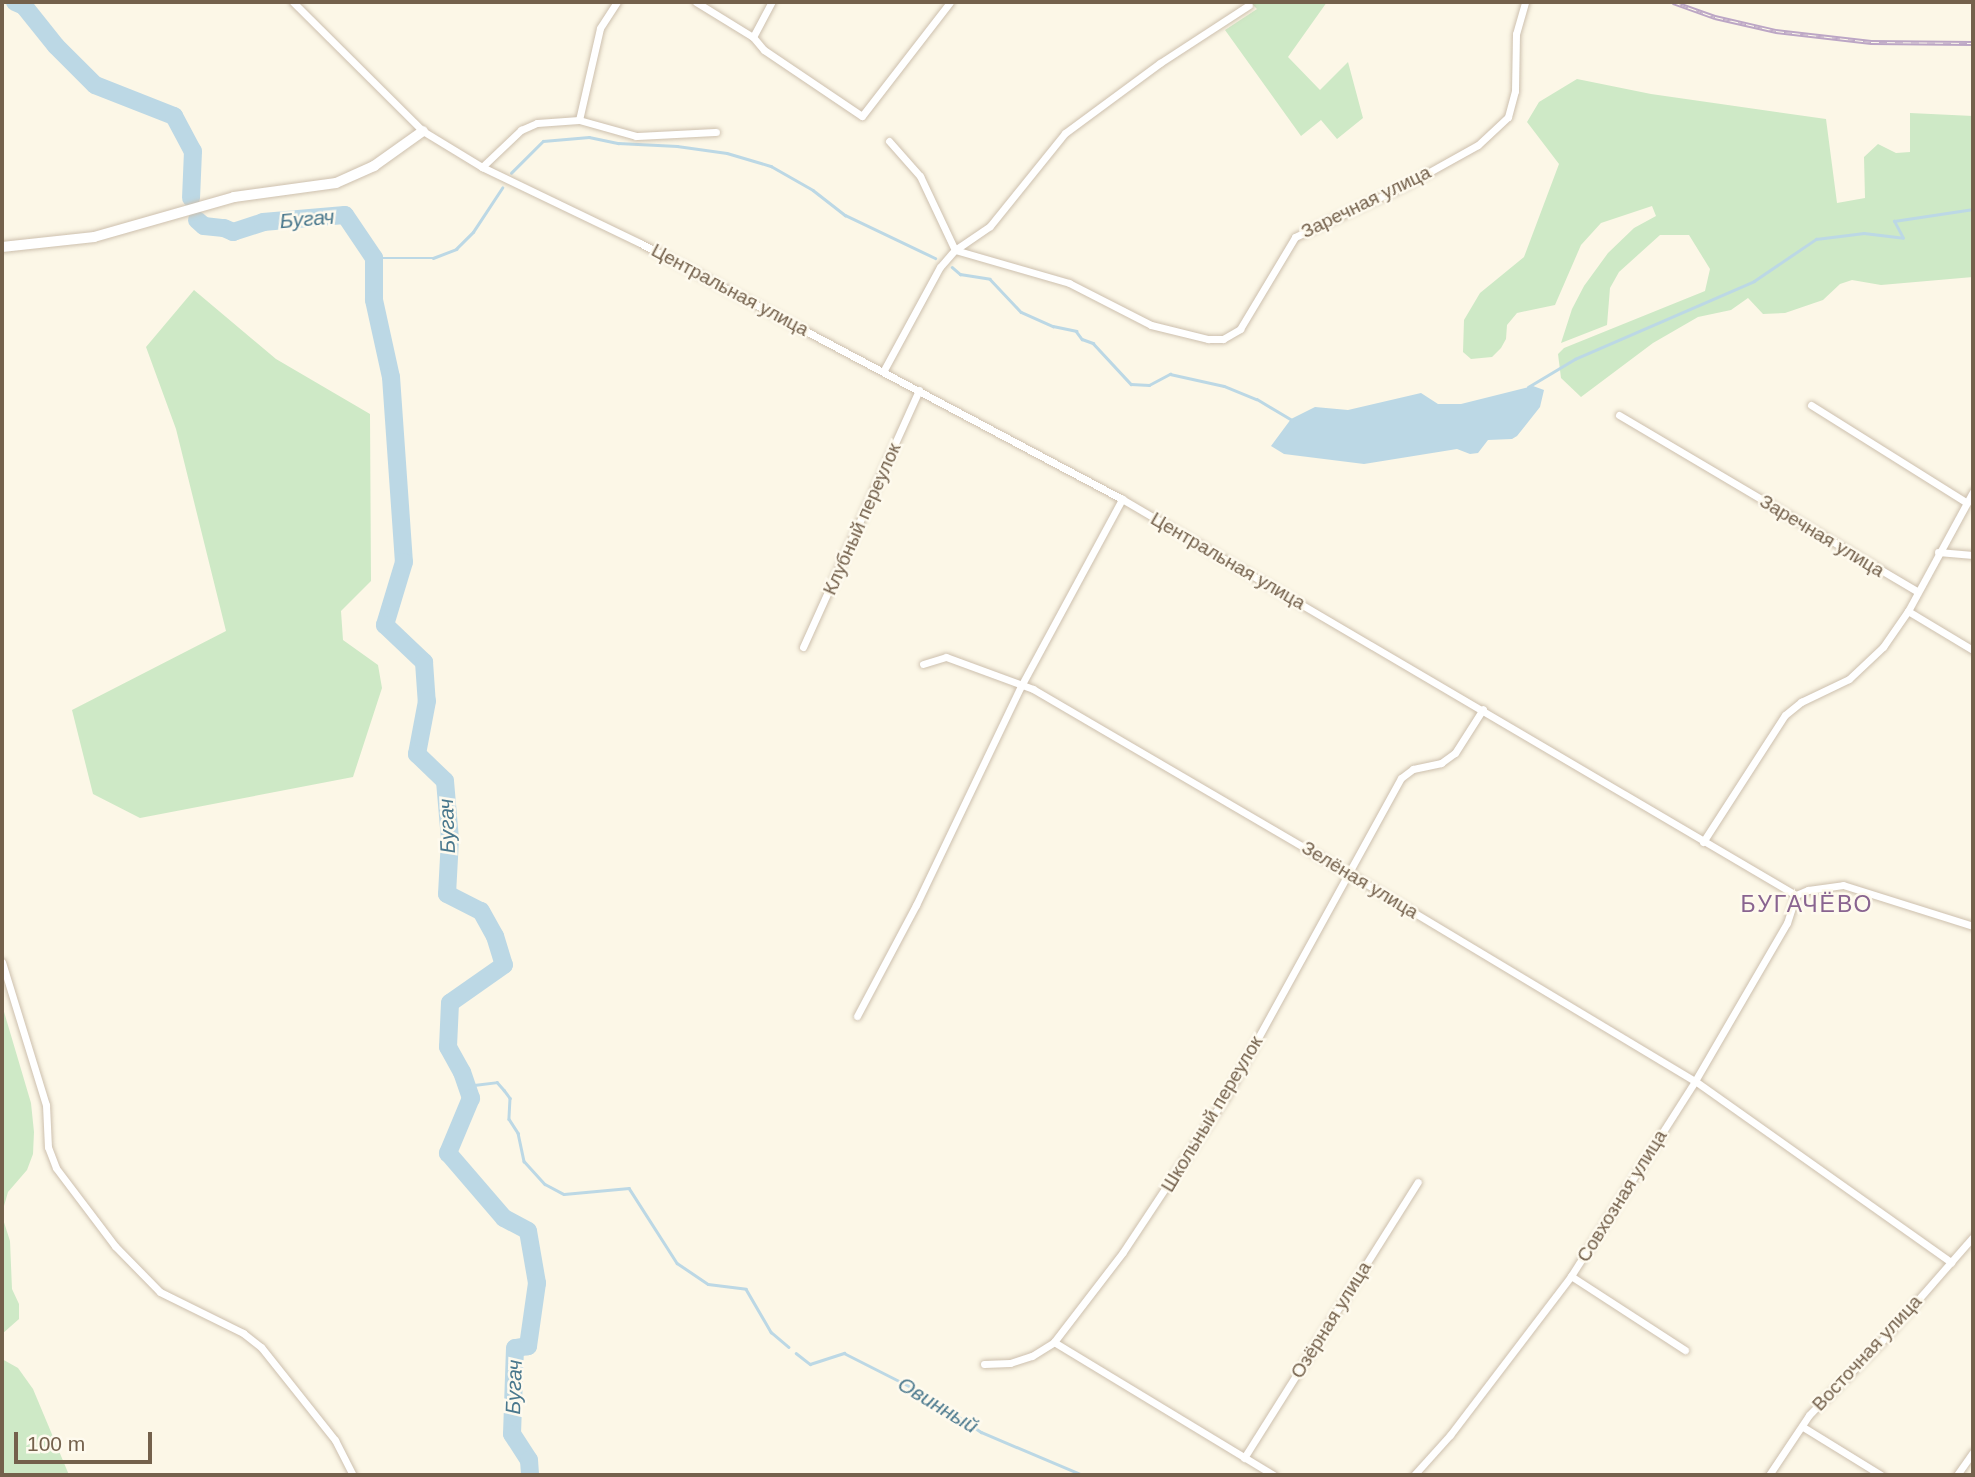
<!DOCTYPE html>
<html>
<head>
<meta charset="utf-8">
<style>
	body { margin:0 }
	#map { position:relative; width:1975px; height:1477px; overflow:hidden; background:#fcf7e7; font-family:Helvetica,sans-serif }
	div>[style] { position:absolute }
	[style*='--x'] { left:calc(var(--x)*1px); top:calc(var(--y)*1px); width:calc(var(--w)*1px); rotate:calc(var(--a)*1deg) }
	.green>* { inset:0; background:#cee9c6 }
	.water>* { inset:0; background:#bcd8e5 }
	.stream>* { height:2.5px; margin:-1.25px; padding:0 1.25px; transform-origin:1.25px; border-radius:1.25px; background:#bcd8e5 }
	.river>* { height:18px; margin:-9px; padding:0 9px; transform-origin:9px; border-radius:9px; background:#bcd8e5 }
	.roads { filter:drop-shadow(0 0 2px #cdc0ae) drop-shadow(0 0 2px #cdc0ae) }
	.street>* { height:7px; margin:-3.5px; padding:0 3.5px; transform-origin:3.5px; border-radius:3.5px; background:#fff }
	.secondary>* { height:10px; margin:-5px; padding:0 5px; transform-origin:5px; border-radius:5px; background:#fff }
	.rail>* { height:5px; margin-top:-2.5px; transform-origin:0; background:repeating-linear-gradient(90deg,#fefaee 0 8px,#bca6c5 0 16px); box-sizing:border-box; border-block:2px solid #bca6c5 }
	span { translate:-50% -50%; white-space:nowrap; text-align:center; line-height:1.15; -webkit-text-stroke:5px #fefaee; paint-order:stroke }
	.street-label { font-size:19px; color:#74614c }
	.water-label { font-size:21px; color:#4a788d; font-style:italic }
	.quarter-label { font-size:23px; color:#896490; letter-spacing:2px }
	.frame { position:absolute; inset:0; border:4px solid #74614c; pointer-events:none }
	.scale { position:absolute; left:14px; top:1432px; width:138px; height:32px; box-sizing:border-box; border:4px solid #74614c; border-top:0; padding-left:9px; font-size:21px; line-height:24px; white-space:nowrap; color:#74614c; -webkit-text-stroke:5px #fefaee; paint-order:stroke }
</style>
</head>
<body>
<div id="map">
	<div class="green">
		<i style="clip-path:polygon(1250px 2px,1327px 2px,1288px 57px,1320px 90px,1348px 62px,1363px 118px,1337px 139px,1321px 120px,1301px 136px,1225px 30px,1257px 9px)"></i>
		<i style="clip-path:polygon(1577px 79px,1651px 94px,1826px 119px,1837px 203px,1865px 198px,1864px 157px,1878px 144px,1896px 153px,1910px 152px,1910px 113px,1973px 116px,1973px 277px,1881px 285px,1852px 280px,1840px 284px,1823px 300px,1785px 313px,1763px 314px,1748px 298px,1731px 310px,1698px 317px,1653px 343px,1581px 397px,1561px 378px,1558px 354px,1564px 348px,1705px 291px,1710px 269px,1689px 235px,1660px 235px,1619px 272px,1610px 288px,1607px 325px,1561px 343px,1572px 309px,1584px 286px,1608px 253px,1634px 228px,1656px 216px,1652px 206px,1601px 223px,1581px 245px,1555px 305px,1517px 313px,1507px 325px,1506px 339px,1501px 348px,1492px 357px,1471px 359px,1463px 352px,1464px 320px,1480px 293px,1524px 257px,1559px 164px,1527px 122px,1539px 102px)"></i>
		<i style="clip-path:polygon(194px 290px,276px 359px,370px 414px,371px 581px,341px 611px,343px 640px,378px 665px,382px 688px,353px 777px,140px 818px,93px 794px,72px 710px,226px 631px,176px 429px,146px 347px)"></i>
		<i style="clip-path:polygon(2px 1005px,31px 1103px,34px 1132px,33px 1154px,27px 1170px,8px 1192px,2px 1213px)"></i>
		<i style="clip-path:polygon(2px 1216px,10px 1241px,12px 1289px,19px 1304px,19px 1319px,2px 1334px)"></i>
		<i style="clip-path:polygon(2px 1359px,18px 1368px,33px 1389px,69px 1475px,2px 1475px)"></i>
	</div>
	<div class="water">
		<i style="clip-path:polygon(1533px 386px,1544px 390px,1540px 407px,1517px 436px,1512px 439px,1488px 440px,1478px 453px,1470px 454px,1457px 449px,1364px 464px,1284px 454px,1271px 446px,1291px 419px,1315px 407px,1348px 410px,1421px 393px,1438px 404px,1461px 404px)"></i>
	</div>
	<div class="stream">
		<i style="--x:511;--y:173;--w:45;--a:-45"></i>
		<i style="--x:543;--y:141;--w:46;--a:-5"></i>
		<i style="--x:589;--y:137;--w:30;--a:12"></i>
		<i style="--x:618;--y:143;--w:59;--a:2.9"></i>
		<i style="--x:677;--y:146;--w:50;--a:8"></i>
		<i style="--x:727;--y:153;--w:46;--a:16.5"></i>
		<i style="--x:771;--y:166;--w:48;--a:29.7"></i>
		<i style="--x:813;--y:190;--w:41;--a:38"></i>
		<i style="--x:845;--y:215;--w:100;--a:25.5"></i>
		<i style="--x:374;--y:258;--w:59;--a:0"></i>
		<i style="--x:433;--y:258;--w:25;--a:-21"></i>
		<i style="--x:456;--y:249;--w:24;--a:-45"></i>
		<i style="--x:473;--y:232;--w:53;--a:-56.6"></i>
		<i style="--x:952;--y:267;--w:11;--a:41"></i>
		<i style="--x:960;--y:274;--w:30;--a:9"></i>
		<i style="--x:990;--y:279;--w:45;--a:46.8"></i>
		<i style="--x:1021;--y:312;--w:35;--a:24"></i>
		<i style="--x:1053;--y:326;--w:24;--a:12"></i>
		<i style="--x:1076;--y:331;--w:10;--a:53"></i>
		<i style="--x:1082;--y:339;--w:12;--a:20"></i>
		<i style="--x:1093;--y:343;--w:56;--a:47.2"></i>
		<i style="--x:1131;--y:384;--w:18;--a:3"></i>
		<i style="--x:1149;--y:385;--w:24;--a:-28"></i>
		<i style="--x:1170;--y:374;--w:55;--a:12.5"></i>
		<i style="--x:1224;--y:386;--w:35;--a:22"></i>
		<i style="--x:1257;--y:399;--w:41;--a:31"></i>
		<i style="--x:1528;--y:387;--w:55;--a:-30.8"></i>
		<i style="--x:1575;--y:359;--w:195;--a:-23.5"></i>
		<i style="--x:1754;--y:281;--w:75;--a:-34.1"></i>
		<i style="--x:1816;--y:239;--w:48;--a:-7.1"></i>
		<i style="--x:1864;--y:233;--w:39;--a:7"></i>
		<i style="--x:1903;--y:238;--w:19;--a:-118"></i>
		<i style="--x:1894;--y:221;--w:80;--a:-8.6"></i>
		<i style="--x:462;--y:1072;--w:18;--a:47"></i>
		<i style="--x:474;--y:1085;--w:23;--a:-7"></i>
		<i style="--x:497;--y:1082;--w:11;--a:49"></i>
		<i style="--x:504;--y:1090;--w:10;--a:53"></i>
		<i style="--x:510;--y:1098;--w:21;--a:93"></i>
		<i style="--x:509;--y:1119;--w:17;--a:57"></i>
		<i style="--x:518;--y:1133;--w:29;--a:78"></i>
		<i style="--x:524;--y:1161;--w:31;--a:48"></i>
		<i style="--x:545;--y:1184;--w:21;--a:28"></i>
		<i style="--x:564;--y:1194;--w:65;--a:-5.3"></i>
		<i style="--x:629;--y:1188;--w:89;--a:57.4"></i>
		<i style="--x:677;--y:1263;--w:37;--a:34"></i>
		<i style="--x:708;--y:1284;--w:38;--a:7"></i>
		<i style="--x:746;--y:1289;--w:50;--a:59.8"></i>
		<i style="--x:771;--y:1332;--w:23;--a:40"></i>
		<i style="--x:796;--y:1353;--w:18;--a:38"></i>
		<i style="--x:810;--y:1364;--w:36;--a:-18"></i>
		<i style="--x:844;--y:1353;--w:89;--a:26.9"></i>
		<i style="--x:923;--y:1393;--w:70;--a:33.9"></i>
		<i style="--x:981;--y:1432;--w:111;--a:22.9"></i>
	</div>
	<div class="river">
		<i style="--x:15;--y:2;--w:10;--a:24"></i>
		<i style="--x:24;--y:6;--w:51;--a:51.3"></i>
		<i style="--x:56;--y:46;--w:55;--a:45"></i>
		<i style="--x:95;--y:85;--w:85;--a:21.4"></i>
		<i style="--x:174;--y:116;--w:40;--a:62"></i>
		<i style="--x:193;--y:151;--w:47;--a:92.4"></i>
		<i style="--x:197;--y:220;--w:9;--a:41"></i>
		<i style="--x:204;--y:226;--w:20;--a:6"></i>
		<i style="--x:224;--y:228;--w:10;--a:24"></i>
		<i style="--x:233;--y:232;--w:32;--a:-18"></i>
		<i style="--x:263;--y:222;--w:82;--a:-4.9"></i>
		<i style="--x:345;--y:215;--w:52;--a:56"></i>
		<i style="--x:374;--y:258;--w:42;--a:90"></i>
		<i style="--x:374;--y:300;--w:79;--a:77.6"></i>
		<i style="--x:391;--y:377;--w:185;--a:86"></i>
		<i style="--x:404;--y:562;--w:66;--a:106.8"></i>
		<i style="--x:385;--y:625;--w:54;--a:43.5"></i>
		<i style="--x:424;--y:662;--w:39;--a:86"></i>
		<i style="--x:427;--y:701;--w:54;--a:100.7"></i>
		<i style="--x:417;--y:754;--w:39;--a:44"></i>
		<i style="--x:445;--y:781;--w:58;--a:85.1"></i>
		<i style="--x:450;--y:839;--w:55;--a:93.1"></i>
		<i style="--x:447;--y:894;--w:38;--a:27"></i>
		<i style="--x:481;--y:911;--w:29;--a:61"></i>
		<i style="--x:495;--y:936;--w:30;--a:73"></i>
		<i style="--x:504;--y:965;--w:66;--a:144.9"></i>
		<i style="--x:450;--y:1003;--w:44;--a:92.6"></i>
		<i style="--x:448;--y:1047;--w:29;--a:61"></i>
		<i style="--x:462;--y:1072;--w:28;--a:71"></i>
		<i style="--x:471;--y:1098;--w:60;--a:112.7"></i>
		<i style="--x:448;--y:1153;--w:86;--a:49.3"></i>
		<i style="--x:504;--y:1218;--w:27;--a:28"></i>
		<i style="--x:528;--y:1231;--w:53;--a:80.2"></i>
		<i style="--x:537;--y:1283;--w:64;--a:98.1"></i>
		<i style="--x:528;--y:1346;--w:13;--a:171"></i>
		<i style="--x:515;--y:1348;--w:86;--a:92"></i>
		<i style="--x:512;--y:1434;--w:31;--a:57"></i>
		<i style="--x:529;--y:1460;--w:15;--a:86"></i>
	</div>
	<div class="roads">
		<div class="street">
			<i style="--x:293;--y:2;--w:183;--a:44.8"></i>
			<i style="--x:423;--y:131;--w:69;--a:31.4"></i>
			<i style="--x:482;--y:167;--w:175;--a:25.7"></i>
			<i style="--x:640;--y:243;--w:546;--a:27.97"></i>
			<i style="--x:1122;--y:499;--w:782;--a:30.44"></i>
			<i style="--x:1796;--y:895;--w:13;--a:-23"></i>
			<i style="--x:1808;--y:890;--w:35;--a:-8"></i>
			<i style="--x:1843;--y:885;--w:136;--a:17.5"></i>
			<i style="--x:696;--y:2;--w:67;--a:31.6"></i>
			<i style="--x:753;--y:37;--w:17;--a:50"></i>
			<i style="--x:764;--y:50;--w:118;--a:34"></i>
			<i style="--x:862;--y:116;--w:144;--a:-52.3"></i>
			<i style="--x:753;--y:37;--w:40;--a:-62"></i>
			<i style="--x:579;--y:120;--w:94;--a:-77.1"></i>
			<i style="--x:600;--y:28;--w:31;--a:-57"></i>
			<i style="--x:889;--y:141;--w:47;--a:48.5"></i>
			<i style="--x:920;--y:176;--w:82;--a:64.7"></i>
			<i style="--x:955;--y:250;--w:119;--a:16.1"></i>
			<i style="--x:1069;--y:283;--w:92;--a:27.1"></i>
			<i style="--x:1151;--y:325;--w:59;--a:13.8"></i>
			<i style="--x:1208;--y:339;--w:15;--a:0"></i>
			<i style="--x:1223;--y:339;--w:20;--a:-30"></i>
			<i style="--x:1240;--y:329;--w:107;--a:-59.1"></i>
			<i style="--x:1295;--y:237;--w:123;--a:-25.1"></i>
			<i style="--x:1406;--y:185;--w:82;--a:-29.1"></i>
			<i style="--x:1478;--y:145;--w:41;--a:-43"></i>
			<i style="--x:1508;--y:117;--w:27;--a:-75"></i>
			<i style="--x:1515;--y:91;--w:57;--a:-89"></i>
			<i style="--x:1516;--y:34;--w:33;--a:-74"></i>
			<i style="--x:482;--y:167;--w:54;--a:-43.5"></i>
			<i style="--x:521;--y:130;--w:17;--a:-24"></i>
			<i style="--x:537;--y:123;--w:42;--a:-4.1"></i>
			<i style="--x:579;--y:120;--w:59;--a:15.7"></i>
			<i style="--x:636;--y:136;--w:80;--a:-2.9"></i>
			<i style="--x:884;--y:370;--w:117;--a:-61.5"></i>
			<i style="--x:940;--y:267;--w:23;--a:-49"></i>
			<i style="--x:955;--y:250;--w:42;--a:-34.4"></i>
			<i style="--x:990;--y:226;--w:119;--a:-51.1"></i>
			<i style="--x:1065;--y:133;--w:118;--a:-36.4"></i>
			<i style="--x:1160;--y:63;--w:106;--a:-33.1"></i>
			<i style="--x:1811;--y:405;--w:184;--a:32.1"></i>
			<i style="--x:1619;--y:415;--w:347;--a:30.6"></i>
			<i style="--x:1938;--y:552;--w:35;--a:5"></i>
			<i style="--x:1908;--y:611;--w:76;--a:31"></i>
			<i style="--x:803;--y:647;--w:282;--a:-65.7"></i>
			<i style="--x:923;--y:664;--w:24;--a:-17"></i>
			<i style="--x:946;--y:657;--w:93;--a:20.2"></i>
			<i style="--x:1033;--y:689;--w:367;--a:30.3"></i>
			<i style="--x:1350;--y:874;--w:402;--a:31"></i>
			<i style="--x:1695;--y:1081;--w:314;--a:35.3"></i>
			<i style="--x:1703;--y:842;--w:151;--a:-57.2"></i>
			<i style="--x:1785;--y:715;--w:21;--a:-39"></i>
			<i style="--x:1801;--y:702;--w:53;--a:-25.6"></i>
			<i style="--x:1849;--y:679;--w:47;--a:-43.3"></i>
			<i style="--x:1883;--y:647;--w:44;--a:-55.2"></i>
			<i style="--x:1908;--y:611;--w:136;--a:-61.4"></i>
			<i style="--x:2;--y:962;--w:150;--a:72.9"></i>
			<i style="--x:46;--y:1105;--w:42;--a:87.3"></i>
			<i style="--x:48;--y:1147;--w:22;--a:69"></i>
			<i style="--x:56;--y:1168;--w:98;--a:52.9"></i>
			<i style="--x:115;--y:1246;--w:64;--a:45.6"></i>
			<i style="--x:160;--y:1292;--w:93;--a:26.3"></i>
			<i style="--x:243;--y:1333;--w:23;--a:38"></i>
			<i style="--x:261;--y:1347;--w:119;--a:51.5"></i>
			<i style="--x:335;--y:1440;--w:39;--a:63"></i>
			<i style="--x:857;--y:1016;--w:126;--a:-62"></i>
			<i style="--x:916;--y:905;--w:243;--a:-64.4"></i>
			<i style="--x:1021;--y:686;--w:213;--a:-61.6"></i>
			<i style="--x:1571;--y:1276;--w:136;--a:33"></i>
			<i style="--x:1054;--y:1342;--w:113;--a:-52.5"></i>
			<i style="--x:1123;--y:1252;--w:185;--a:-56.5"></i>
			<i style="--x:1225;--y:1098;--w:365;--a:-61.2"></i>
			<i style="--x:1401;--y:778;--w:15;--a:-37"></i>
			<i style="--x:1413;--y:769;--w:29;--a:-12"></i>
			<i style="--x:1441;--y:763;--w:17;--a:-36"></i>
			<i style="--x:1455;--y:753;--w:52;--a:-57.5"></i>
			<i style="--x:984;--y:1364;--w:26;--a:-2"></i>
			<i style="--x:1010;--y:1363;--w:23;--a:-18"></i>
			<i style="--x:1032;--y:1356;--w:26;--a:-32"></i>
			<i style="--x:1054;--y:1342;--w:257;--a:31.2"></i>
			<i style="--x:1803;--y:1427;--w:92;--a:31.6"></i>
			<i style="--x:1244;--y:1458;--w:326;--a:-57.8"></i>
			<i style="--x:1414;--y:1475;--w:54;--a:-48"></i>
			<i style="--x:1450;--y:1435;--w:200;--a:-52.7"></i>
			<i style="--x:1571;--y:1276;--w:231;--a:-57.5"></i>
			<i style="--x:1695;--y:1081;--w:183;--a:-59.8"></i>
			<i style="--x:1787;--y:923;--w:29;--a:-72"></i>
			<i style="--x:1769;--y:1475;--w:72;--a:-56.3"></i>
			<i style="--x:1809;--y:1415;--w:103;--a:-45.4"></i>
			<i style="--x:1881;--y:1342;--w:140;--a:-48.8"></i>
			<i style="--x:1957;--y:1475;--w:28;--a:-55"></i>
		</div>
		<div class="secondary">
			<i style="--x:2;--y:247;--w:93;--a:-6.2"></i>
			<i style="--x:94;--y:237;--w:146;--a:-15.9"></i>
			<i style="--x:234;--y:197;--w:103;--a:-7.8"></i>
			<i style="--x:336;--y:183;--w:42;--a:-24.1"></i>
			<i style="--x:374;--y:166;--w:60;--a:-35.5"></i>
		</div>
	</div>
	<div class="rail">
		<i style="--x:1673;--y:2;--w:45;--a:19.7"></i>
		<i style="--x:1715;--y:17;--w:63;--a:12.9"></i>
		<i style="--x:1776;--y:31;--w:96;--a:6.6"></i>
		<i style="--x:1871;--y:42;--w:102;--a:0.6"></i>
	</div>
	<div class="street-label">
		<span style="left:1366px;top:202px;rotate:-26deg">Заречная улица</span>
		<span style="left:730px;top:290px;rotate:28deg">Центральная улица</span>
		<span style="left:862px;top:519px;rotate:-66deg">Клубный переулок</span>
		<span style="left:1822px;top:536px;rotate:31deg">Заречная улица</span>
		<span style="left:1228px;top:561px;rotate:30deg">Центральная улица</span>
		<span style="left:1360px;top:880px;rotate:31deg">Зелёная улица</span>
		<span style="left:1212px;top:1114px;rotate:-59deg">Школьный переулок</span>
		<span style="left:1622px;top:1196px;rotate:-58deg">Совхозная улица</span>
		<span style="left:1331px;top:1320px;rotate:-58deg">Озёрная улица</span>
		<span style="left:1867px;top:1353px;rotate:-47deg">Восточная улица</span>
	</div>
	<div class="water-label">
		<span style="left:307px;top:219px;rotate:-5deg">Бугач</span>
		<span style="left:447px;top:826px;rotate:-92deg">Бугач</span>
		<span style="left:514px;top:1387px;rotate:-88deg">Бугач</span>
		<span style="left:938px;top:1405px;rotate:31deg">Овинный</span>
	</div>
	<div class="quarter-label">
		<span style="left:1807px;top:904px">БУГАЧЁВО</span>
	</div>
	<div class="frame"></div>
	<div class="scale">100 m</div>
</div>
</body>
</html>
